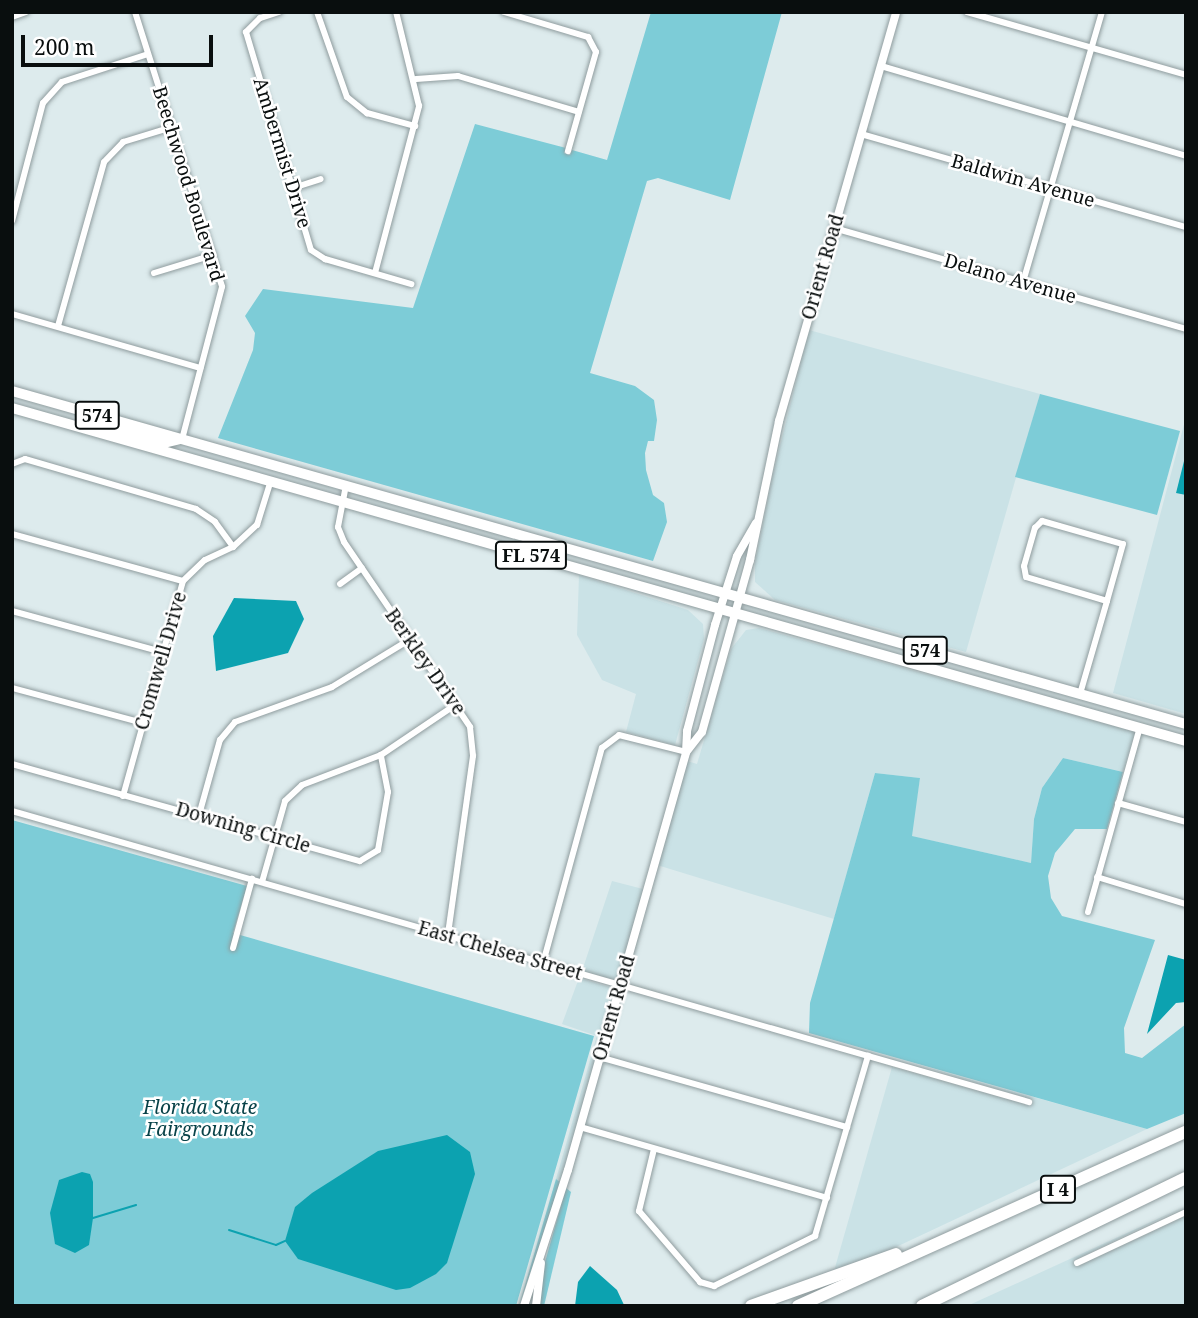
<!DOCTYPE html>
<html>
<head>
<meta charset="utf-8">
<style>
	body { margin:0 }
	#map { position:relative; width:1198px; height:1318px; overflow:hidden; background:#ddebed; font-family:"Noto Serif",serif }
	div>[style] { position:absolute }
	[style*='--x'] { left:calc(var(--x)*1px); top:calc(var(--y)*1px); width:calc(var(--w)*1px); rotate:calc(var(--a)*1deg) }
	.built>* { inset:0; background:#cae2e6 }
	.green>* { inset:0; background:#7dccd7 }
	.water>* { inset:0; background:#0ca2b0 }
	.stream>* { height:2px; margin:-1px; padding:0 1px; transform-origin:1px; border-radius:1px; background:#0ca2b0 }
	.roads { filter:drop-shadow(0 0 2px #8f9c9e) drop-shadow(0 0 2px #8f9c9e) }
	.minor>* { height:6px; margin:-3px; padding:0 3px; transform-origin:3px; border-radius:3px; background:#fff }
	.tertiary>* { height:8px; margin:-4px; padding:0 4px; transform-origin:4px; border-radius:4px; background:#fff }
	.primary>* { height:10px; margin:-5px; padding:0 5px; transform-origin:5px; border-radius:5px; background:#fff }
	.motorway>* { height:12px; margin:-6px; padding:0 6px; transform-origin:6px; border-radius:6px; background:#fff }
	span { translate:-50% -50%; white-space:nowrap; text-align:center; line-height:1.15; -webkit-text-stroke:5px #fff; paint-order:stroke }
	.shield-label span { padding:2px 5px; background:#fff; border:2px solid; border-radius:5px; -webkit-text-stroke-width:0 }
	.shield-label { font-size:18px; color:#090e0e; font-weight:700 }
	.street-label { font-size:19px; color:#090e0e }
	.park-label { font-size:19px; color:#084248; font-style:italic }
	.frame { position:absolute; inset:0; border:14px solid #090e0e; pointer-events:none }
	.scale { position:absolute; left:21px; top:35px; width:192px; height:32px; box-sizing:border-box; border:4px solid #090e0e; border-top:0; padding-left:9px; font-size:21px; line-height:24px; white-space:nowrap; color:#090e0e; -webkit-text-stroke:5px #fff; paint-order:stroke }
</style>
</head>
<body>
<div id="map">
	<div class="built">
		<i style="clip-path:polygon(809px 330px,1040px 394px,966px 652px,775px 600px,755px 582px,755px 563px,773px 474px)"></i>
		<i style="clip-path:polygon(1186px 417px,1186px 453px,1176px 492px,1186px 495px,1186px 714px,1113px 693px)"></i>
		<i style="clip-path:polygon(579px 575px,688px 610px,703px 624px,704px 639px,675px 745px,626px 732px,636px 694px,602px 680px,577px 635px)"></i>
		<i style="clip-path:polygon(759px 628px,1135px 732px,1123px 772px,1063px 758px,1042px 788px,1034px 819px,1031px 863px,911px 836px,920px 778px,875px 773px,834px 919px,657px 865px,687px 761px,697px 764px,731px 649px,746px 630px)"></i>
		<i style="clip-path:polygon(612px 881px,643px 889px,618px 981px,582px 971px)"></i>
		<i style="clip-path:polygon(579px 978px,616px 989px,561px 1183px,556px 1179px,597px 1036px,562px 1024px)"></i>
		<i style="clip-path:polygon(895px 1058px,1147px 1129px,877px 1256px,834px 1271px,892px 1067px,1031px 1106px,1033px 1100px)"></i>
		<i style="clip-path:polygon(1186px 1206px,1073px 1261px,1076px 1267px,1186px 1216px,1186px 1306px,967px 1306px)"></i>
	</div>
	<div class="green">
		<i style="clip-path:polygon(651px 12px,782px 12px,730px 200px,658px 178px,647px 181px,590px 373px,635px 386px,654px 400px,657px 420px,654px 441px,648px 441px,645px 453px,646px 470px,653px 495px,664px 503px,667px 522px,653px 561px,218px 438px,253px 350px,255px 333px,245px 316px,263px 289px,413px 308px,475px 124px,566px 148px,564px 153px,570px 155px,572px 150px,607px 160px)"></i>
		<i style="clip-path:polygon(1040px 394px,1180px 431px,1157px 515px,1015px 477px)"></i>
		<i style="clip-path:polygon(1063px 758px,1123px 772px,1107px 829px,1075px 829px,1055px 853px,1048px 876px,1051px 898px,1062px 916px,1155px 940px,1124px 1028px,1125px 1053px,1142px 1058px,1186px 1024px,1186px 1113px,1147px 1129px,809px 1033px,810px 1003px,875px 773px,920px 778px,912px 836px,1031px 863px,1034px 819px,1042px 788px)"></i>
		<i style="clip-path:polygon(12px 820px,247px 886px,233px 933px,594px 1036px,516px 1306px,12px 1306px)"></i>
		<i style="clip-path:polygon(556px 1179px,561px 1183px,519px 1306px)"></i>
		<i style="clip-path:polygon(566px 1188px,571px 1192px,544px 1306px,539px 1306px,545px 1262px)"></i>
	</div>
	<div class="water">
		<i style="clip-path:polygon(1186px 453px,1186px 495px,1176px 493px)"></i>
		<i style="clip-path:polygon(234px 598px,296px 601px,304px 619px,288px 653px,216px 671px,213px 636px)"></i>
		<i style="clip-path:polygon(1168px 955px,1186px 960px,1186px 1002px,1176px 1003px,1147px 1034px)"></i>
		<i style="clip-path:polygon(447px 1135px,470px 1152px,475px 1174px,447px 1263px,436px 1274px,410px 1288px,396px 1290px,298px 1259px,285px 1241px,295px 1207px,312px 1193px,378px 1151px)"></i>
		<i style="clip-path:polygon(82px 1172px,90px 1174px,93px 1182px,93px 1218px,89px 1245px,75px 1253px,55px 1244px,50px 1213px,59px 1180px)"></i>
		<i style="clip-path:polygon(590px 1266px,617px 1290px,624px 1305px,575px 1306px,578px 1282px)"></i>
	</div>
	<div class="stream">
		<i style="--x:93;--y:1218;--w:45;--a:-16.8"></i>
		<i style="--x:229;--y:1230;--w:49;--a:17.7"></i>
		<i style="--x:276;--y:1245;--w:10;--a:-24"></i>
	</div>
	<div class="roads">
		<div class="minor">
			<i style="--x:135;--y:12;--w:288;--a:72.4"></i>
			<i style="--x:222;--y:287;--w:157;--a:104.7"></i>
			<i style="--x:279;--y:12;--w:20;--a:162"></i>
			<i style="--x:260;--y:18;--w:20;--a:135"></i>
			<i style="--x:246;--y:32;--w:227;--a:73.4"></i>
			<i style="--x:311;--y:250;--w:17;--a:33"></i>
			<i style="--x:325;--y:259;--w:90;--a:16.2"></i>
			<i style="--x:317;--y:12;--w:90;--a:70.6"></i>
			<i style="--x:347;--y:97;--w:26;--a:39"></i>
			<i style="--x:367;--y:113;--w:50;--a:15.2"></i>
			<i style="--x:504;--y:12;--w:88;--a:16.6"></i>
			<i style="--x:588;--y:37;--w:17;--a:62"></i>
			<i style="--x:596;--y:52;--w:103;--a:105.8"></i>
			<i style="--x:967;--y:12;--w:228;--a:16"></i>
			<i style="--x:12;--y:17;--w:15;--a:-20"></i>
			<i style="--x:881;--y:66;--w:318;--a:16.4"></i>
			<i style="--x:416;--y:79;--w:42;--a:-4.1"></i>
			<i style="--x:458;--y:76;--w:126;--a:16.6"></i>
			<i style="--x:861;--y:134;--w:338;--a:16"></i>
			<i style="--x:293;--y:188;--w:29;--a:-18"></i>
			<i style="--x:12;--y:221;--w:122;--a:-75.3"></i>
			<i style="--x:43;--y:103;--w:28;--a:-48"></i>
			<i style="--x:62;--y:82;--w:90;--a:-18"></i>
			<i style="--x:834;--y:228;--w:366;--a:16"></i>
			<i style="--x:154;--y:273;--w:62;--a:-17"></i>
			<i style="--x:375;--y:273;--w:173;--a:-75.2"></i>
			<i style="--x:419;--y:106;--w:97;--a:-103.7"></i>
			<i style="--x:1023;--y:282;--w:281;--a:-73.7"></i>
			<i style="--x:12;--y:314;--w:196;--a:16"></i>
			<i style="--x:58;--y:326;--w:170;--a:-74.3"></i>
			<i style="--x:104;--y:162;--w:28;--a:-46"></i>
			<i style="--x:123;--y:142;--w:51;--a:-17"></i>
			<i style="--x:12;--y:464;--w:14;--a:-21"></i>
			<i style="--x:25;--y:459;--w:178;--a:16.3"></i>
			<i style="--x:196;--y:509;--w:23;--a:34"></i>
			<i style="--x:215;--y:522;--w:31;--a:54"></i>
			<i style="--x:346;--y:485;--w:43;--a:100.8"></i>
			<i style="--x:338;--y:527;--w:16;--a:68"></i>
			<i style="--x:344;--y:542;--w:224;--a:55.7"></i>
			<i style="--x:470;--y:727;--w:29;--a:84"></i>
			<i style="--x:473;--y:756;--w:181;--a:98"></i>
			<i style="--x:1042;--y:521;--w:84;--a:15.9"></i>
			<i style="--x:1123;--y:544;--w:59;--a:105.7"></i>
			<i style="--x:1107;--y:601;--w:84;--a:-163.5"></i>
			<i style="--x:1026;--y:577;--w:11;--a:-100"></i>
			<i style="--x:1024;--y:566;--w:40;--a:-74"></i>
			<i style="--x:1035;--y:528;--w:10;--a:-45"></i>
			<i style="--x:12;--y:534;--w:177;--a:15.4"></i>
			<i style="--x:340;--y:584;--w:27;--a:-36"></i>
			<i style="--x:12;--y:611;--w:156;--a:15.3"></i>
			<i style="--x:12;--y:688;--w:136;--a:15"></i>
			<i style="--x:1080;--y:694;--w:97;--a:-73.8"></i>
			<i style="--x:12;--y:764;--w:361;--a:15.6"></i>
			<i style="--x:360;--y:861;--w:21;--a:-31"></i>
			<i style="--x:378;--y:850;--w:59;--a:-80.2"></i>
			<i style="--x:388;--y:792;--w:38;--a:-101"></i>
			<i style="--x:123;--y:796;--w:223;--a:-74.4"></i>
			<i style="--x:183;--y:581;--w:30;--a:-44"></i>
			<i style="--x:205;--y:560;--w:31;--a:-25"></i>
			<i style="--x:233;--y:547;--w:33;--a:-43"></i>
			<i style="--x:257;--y:525;--w:47;--a:-72.7"></i>
			<i style="--x:1118;--y:803;--w:71;--a:15.6"></i>
			<i style="--x:12;--y:811;--w:1058;--a:15.97"></i>
			<i style="--x:199;--y:815;--w:78;--a:-74.4"></i>
			<i style="--x:220;--y:740;--w:23;--a:-50"></i>
			<i style="--x:235;--y:722;--w:103;--a:-19.8"></i>
			<i style="--x:332;--y:687;--w:90;--a:-31.4"></i>
			<i style="--x:1097;--y:877;--w:93;--a:16.9"></i>
			<i style="--x:262;--y:882;--w:84;--a:-74.1"></i>
			<i style="--x:285;--y:801;--w:23;--a:-43"></i>
			<i style="--x:302;--y:785;--w:85;--a:-20.8"></i>
			<i style="--x:381;--y:755;--w:89;--a:-34"></i>
			<i style="--x:1088;--y:912;--w:192;--a:-74.3"></i>
			<i style="--x:233;--y:948;--w:72;--a:-74.6"></i>
			<i style="--x:543;--y:963;--w:223;--a:-74.7"></i>
			<i style="--x:602;--y:748;--w:21;--a:-37"></i>
			<i style="--x:619;--y:735;--w:69;--a:14.2"></i>
			<i style="--x:599;--y:1057;--w:258;--a:15.8"></i>
			<i style="--x:580;--y:1127;--w:257;--a:16"></i>
			<i style="--x:654;--y:1149;--w:64;--a:103.6"></i>
			<i style="--x:639;--y:1211;--w:94;--a:49.3"></i>
			<i style="--x:700;--y:1282;--w:15;--a:16"></i>
			<i style="--x:714;--y:1286;--w:113;--a:-26.3"></i>
			<i style="--x:815;--y:1236;--w:188;--a:-73.6"></i>
			<i style="--x:1077;--y:1263;--w:120;--a:-25.1"></i>
		</div>
		<div class="tertiary">
			<i style="--x:687;--y:751;--w:24;--a:-52"></i>
			<i style="--x:702;--y:732;--w:179;--a:-74.4"></i>
			<i style="--x:750;--y:560;--w:142;--a:-78.2"></i>
			<i style="--x:779;--y:421;--w:425;--a:-74"></i>
			<i style="--x:524;--y:1306;--w:143;--a:-72.1"></i>
			<i style="--x:568;--y:1170;--w:434;--a:-74.2"></i>
			<i style="--x:686;--y:752;--w:21;--a:-87"></i>
			<i style="--x:687;--y:731;--w:110;--a:-75.2"></i>
			<i style="--x:715;--y:625;--w:72;--a:-72.3"></i>
			<i style="--x:737;--y:556;--w:38;--a:-60"></i>
			<i style="--x:536;--y:1306;--w:43;--a:-83.4"></i>
		</div>
		<div class="primary">
			<i style="--x:12;--y:391;--w:1220;--a:15.84"></i>
			<i style="--x:12;--y:408;--w:1220;--a:15.84"></i>
			<i style="--x:90;--y:429;--w:11;--a:-22"></i>
			<i style="--x:100;--y:425;--w:66;--a:15.7"></i>
			<i style="--x:164;--y:443;--w:16;--a:-14"></i>
		</div>
		<div class="motorway">
			<i style="--x:751;--y:1306;--w:154;--a:-19.7"></i>
			<i style="--x:798;--y:1306;--w:425;--a:-24.2"></i>
			<i style="--x:922;--y:1306;--w:293;--a:-25.9"></i>
		</div>
	</div>
	<div class="shield-label">
		<span style="left:97px;top:415px">574</span>
		<span style="left:531px;top:555px">FL 574</span>
		<span style="left:925px;top:650px">574</span>
		<span style="left:1058px;top:1189px">I 4</span>
	</div>
	<div class="street-label">
		<span style="left:282px;top:153px;rotate:73deg">Ambermist Drive</span>
		<span style="left:1023px;top:181px;rotate:16deg">Baldwin Avenue</span>
		<span style="left:188px;top:184px;rotate:73deg">Beechwood Boulevard</span>
		<span style="left:823px;top:267px;rotate:-74deg">Orient Road</span>
		<span style="left:1010px;top:279px;rotate:16deg">Delano Avenue</span>
		<span style="left:161px;top:661px;rotate:-74deg">Cromwell Drive</span>
		<span style="left:425px;top:662px;rotate:55deg">Berkley Drive</span>
		<span style="left:243px;top:828px;rotate:16deg">Downing Circle</span>
		<span style="left:500px;top:951px;rotate:16deg">East Chelsea Street</span>
		<span style="left:614px;top:1008px;rotate:-74deg">Orient Road</span>
	</div>
	<div class="park-label">
		<span style="left:200px;top:1119px">Florida State<br>Fairgrounds</span>
	</div>
	<div class="frame"></div>
	<div class="scale">200 m</div>
</div>
</body>
</html>
